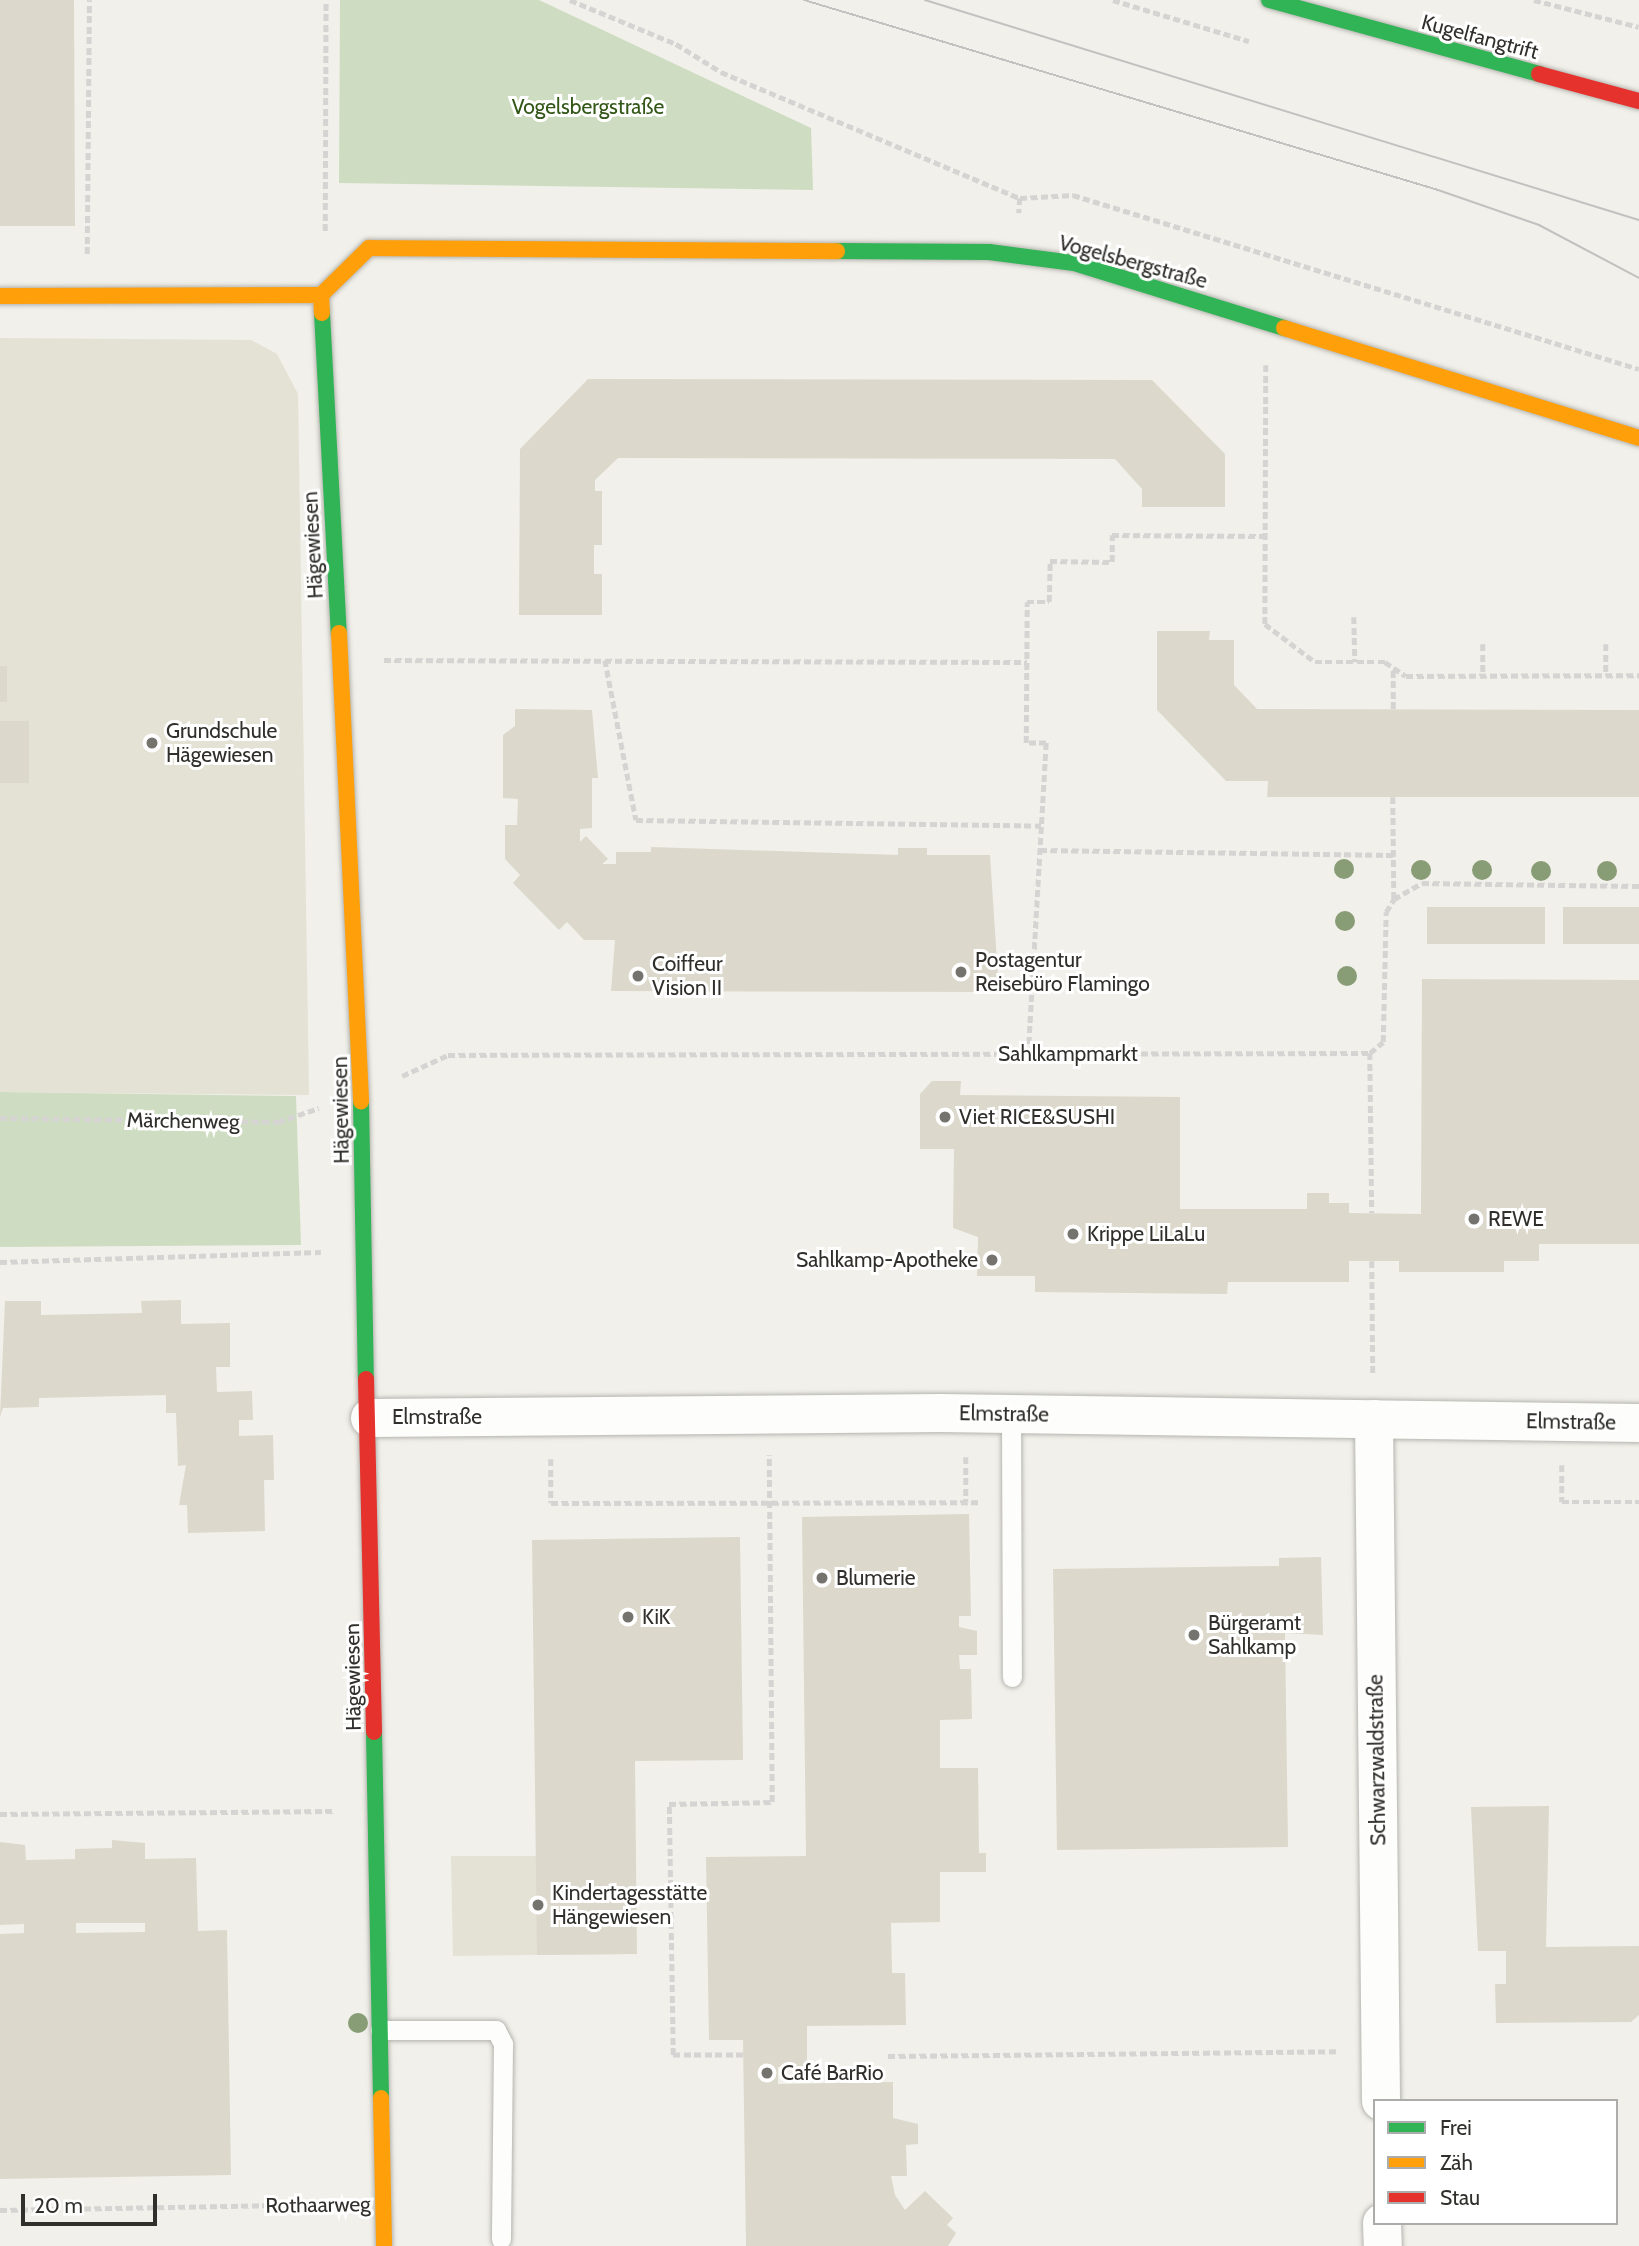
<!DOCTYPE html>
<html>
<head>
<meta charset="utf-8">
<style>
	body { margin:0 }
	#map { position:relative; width:1639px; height:2246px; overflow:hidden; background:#f1f0ea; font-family:Cabin,sans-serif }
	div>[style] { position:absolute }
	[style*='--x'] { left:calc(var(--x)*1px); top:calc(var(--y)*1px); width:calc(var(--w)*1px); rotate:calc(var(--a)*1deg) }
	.built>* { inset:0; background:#e4e1d5 }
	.green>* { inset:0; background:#ceddc1 }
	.building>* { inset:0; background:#dcd8cb }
	.path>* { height:4.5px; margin-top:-2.25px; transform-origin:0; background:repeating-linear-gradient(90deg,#d5d4d2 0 7px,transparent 0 10.5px) }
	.roads { filter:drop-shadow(0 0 2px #b6b5b0) drop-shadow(0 0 2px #b6b5b0) }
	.lane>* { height:19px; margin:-9.5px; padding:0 9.5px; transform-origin:9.5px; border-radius:9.5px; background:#fdfdfc }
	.street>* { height:38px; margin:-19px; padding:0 19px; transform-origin:19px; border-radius:19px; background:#fdfdfc }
	.fast>* { height:16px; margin:-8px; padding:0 8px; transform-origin:8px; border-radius:8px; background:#30b455 }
	.slow>* { height:16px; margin:-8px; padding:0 8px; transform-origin:8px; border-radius:8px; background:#ff9f0a }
	.jam>* { height:16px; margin:-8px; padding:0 8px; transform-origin:8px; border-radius:8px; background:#e5322d }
	.tram>* { height:2px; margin:-1px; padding:0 1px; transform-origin:1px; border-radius:1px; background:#c1c1c0 }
	.trees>* { width:20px; height:20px; margin:-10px; border-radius:50%; background:#889c76 }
	.dots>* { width:19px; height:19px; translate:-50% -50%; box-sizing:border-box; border:4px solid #fff; border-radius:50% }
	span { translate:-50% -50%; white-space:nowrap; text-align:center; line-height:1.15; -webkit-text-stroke:6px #fff; paint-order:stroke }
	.street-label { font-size:21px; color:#302f2b }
	.park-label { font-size:21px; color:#335717 }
	.poi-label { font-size:21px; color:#302f2b }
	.left { translate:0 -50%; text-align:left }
	.right { translate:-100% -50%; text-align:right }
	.legend { position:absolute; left:1373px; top:2099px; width:245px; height:126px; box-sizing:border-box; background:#fff; border:2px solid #acacaa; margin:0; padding:9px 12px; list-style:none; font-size:21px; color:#302f2b }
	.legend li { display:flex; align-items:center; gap:14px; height:35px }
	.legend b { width:35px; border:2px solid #acacaa }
	.scale { position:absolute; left:21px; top:2194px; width:136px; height:32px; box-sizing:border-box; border:4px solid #302f2b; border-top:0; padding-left:9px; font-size:21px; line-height:24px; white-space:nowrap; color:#302f2b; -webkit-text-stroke:5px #fff; paint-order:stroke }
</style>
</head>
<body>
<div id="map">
	<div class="built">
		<i style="clip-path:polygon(0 338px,251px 340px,277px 354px,298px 394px,309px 1095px,0 1092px)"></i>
		<i style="clip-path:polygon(451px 1856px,536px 1856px,624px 1954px,453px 1956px)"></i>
	</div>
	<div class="green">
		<i style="clip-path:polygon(340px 0,539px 0,811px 128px,813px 190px,339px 183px)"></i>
		<i style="clip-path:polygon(0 1092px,296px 1096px,301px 1245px,0 1247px)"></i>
	</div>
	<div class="building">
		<i style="clip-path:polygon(0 0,74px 0,75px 226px,0 226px)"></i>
		<i style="clip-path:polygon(588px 379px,1152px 380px,1225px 454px,1225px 507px,1142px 507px,1142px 489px,1115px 459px,618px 458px,595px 480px,595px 491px,602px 491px,602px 545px,594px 545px,594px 574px,602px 574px,602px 615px,519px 615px,520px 449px)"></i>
		<i style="clip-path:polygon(1157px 631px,1210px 631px,1209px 640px,1234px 640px,1234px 685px,1257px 709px,1639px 710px,1639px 797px,1267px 797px,1268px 781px,1226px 781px,1157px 710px)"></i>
		<i style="clip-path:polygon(0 666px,7px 666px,7px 702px,0 702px)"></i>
		<i style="clip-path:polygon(515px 709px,592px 710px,598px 778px,592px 778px,592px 828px,580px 829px,580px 842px,586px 836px,608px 859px,602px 864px,616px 864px,616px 852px,651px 852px,651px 847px,898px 855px,898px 848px,927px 848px,927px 855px,990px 855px,999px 992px,611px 991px,615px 940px,584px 940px,567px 922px,559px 930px,513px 883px,520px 875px,505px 859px,505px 825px,517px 825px,518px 799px,503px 798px,503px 735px,515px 726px)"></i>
		<i style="clip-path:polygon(0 721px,29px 721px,29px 783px,0 783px)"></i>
		<i style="clip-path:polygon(1427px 907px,1545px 907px,1545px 944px,1427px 944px)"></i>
		<i style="clip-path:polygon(1563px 907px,1639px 907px,1639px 944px,1563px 944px)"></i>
		<i style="clip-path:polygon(1422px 979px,1639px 980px,1639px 1244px,1539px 1244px,1539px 1261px,1504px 1261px,1504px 1272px,1399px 1272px,1399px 1261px,1349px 1261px,1349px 1282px,1228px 1282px,1227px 1294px,1035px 1292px,1035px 1276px,977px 1276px,978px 1237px,953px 1228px,954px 1149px,920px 1149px,920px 1094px,932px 1081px,961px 1081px,960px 1095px,1180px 1097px,1180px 1209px,1307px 1209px,1307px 1193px,1329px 1193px,1329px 1203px,1349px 1203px,1349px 1213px,1421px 1214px)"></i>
		<i style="clip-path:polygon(181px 1300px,181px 1324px,230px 1323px,230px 1367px,216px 1367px,217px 1392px,252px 1391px,253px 1420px,239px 1420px,239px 1436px,273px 1435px,274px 1480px,264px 1480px,265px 1531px,188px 1533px,187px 1505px,179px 1505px,186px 1465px,178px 1466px,176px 1413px,166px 1413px,166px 1395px,39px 1398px,39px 1407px,3px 1408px,0 1417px,5px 1301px,41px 1301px,41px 1315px,142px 1313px,141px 1301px)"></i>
		<i style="clip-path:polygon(969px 1514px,971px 1616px,959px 1616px,959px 1627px,977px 1631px,977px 1655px,959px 1655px,960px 1669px,971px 1669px,972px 1719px,940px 1720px,940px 1768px,978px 1768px,979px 1853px,986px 1853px,986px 1872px,940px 1872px,940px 1922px,891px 1923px,892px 1973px,905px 1973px,906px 2025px,807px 2026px,807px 2067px,778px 2067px,778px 2084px,893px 2082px,893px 2118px,918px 2124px,918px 2144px,906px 2145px,907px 2176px,891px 2176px,895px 2195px,905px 2210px,925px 2191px,953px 2218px,947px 2225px,956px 2233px,948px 2246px,746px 2246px,743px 2040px,709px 2040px,706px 1857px,806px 1856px,802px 1517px)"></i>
		<i style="clip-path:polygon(740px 1537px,743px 1760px,635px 1761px,637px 1954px,537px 1955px,532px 1540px)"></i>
		<i style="clip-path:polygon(1321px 1557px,1323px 1635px,1285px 1633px,1288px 1847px,1057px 1850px,1053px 1569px,1279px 1566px,1279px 1558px)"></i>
		<i style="clip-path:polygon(1549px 1806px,1546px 1947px,1639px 1946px,1639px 2015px,1631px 2022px,1496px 2023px,1495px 1984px,1506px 1984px,1506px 1951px,1478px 1951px,1471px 1807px)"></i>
		<i style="clip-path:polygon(evenodd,112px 1840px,145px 1843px,145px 1859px,196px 1858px,198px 1931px,227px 1930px,231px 2175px,0 2179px,0 1934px,24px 1933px,24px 1924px,0 1925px,0 1842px,25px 1845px,26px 1860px,75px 1859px,75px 1849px,112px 1848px,112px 1840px,76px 1923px,145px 1923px,145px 1932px,76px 1933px,76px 1923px)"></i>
	</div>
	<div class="path">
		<i style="--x:570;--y:0;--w:115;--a:22.5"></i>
		<i style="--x:676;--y:44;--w:53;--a:31.9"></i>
		<i style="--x:721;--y:72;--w:324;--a:22.9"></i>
		<i style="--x:1020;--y:198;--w:15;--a:94"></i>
		<i style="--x:1113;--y:0;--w:142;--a:16.8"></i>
		<i style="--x:1534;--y:0;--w:108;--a:14.4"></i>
		<i style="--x:1020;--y:198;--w:53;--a:-3.2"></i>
		<i style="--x:1073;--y:195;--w:592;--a:17.09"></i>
		<i style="--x:325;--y:231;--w:231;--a:-89.8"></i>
		<i style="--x:87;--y:254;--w:254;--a:-89.5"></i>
		<i style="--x:1266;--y:365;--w:259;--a:90.2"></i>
		<i style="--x:1265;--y:624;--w:63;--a:37.2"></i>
		<i style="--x:1315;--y:662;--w:70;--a:0"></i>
		<i style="--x:1385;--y:662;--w:25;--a:34"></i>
		<i style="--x:1406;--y:676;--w:233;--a:-0.2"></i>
		<i style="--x:1354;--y:617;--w:45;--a:88.7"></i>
		<i style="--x:1483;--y:644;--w:31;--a:90"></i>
		<i style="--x:1606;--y:644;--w:31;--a:90"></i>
		<i style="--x:384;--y:660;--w:643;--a:0.18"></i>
		<i style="--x:605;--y:660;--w:163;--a:79"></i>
		<i style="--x:636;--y:820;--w:405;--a:0.8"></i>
		<i style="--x:1393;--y:709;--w:42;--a:-90"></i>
		<i style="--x:1393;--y:797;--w:102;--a:89.4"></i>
		<i style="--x:1040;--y:850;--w:353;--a:0.8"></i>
		<i style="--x:1370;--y:1053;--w:160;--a:89.3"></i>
		<i style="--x:1028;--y:1054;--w:312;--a:-86.7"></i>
		<i style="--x:1046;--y:743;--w:20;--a:180"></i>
		<i style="--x:1026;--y:743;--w:141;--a:-89.6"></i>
		<i style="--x:1027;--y:602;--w:22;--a:0"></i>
		<i style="--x:1049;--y:602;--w:41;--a:-88.6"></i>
		<i style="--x:1050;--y:561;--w:62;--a:0.9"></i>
		<i style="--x:1112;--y:562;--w:27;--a:-90"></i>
		<i style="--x:1112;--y:535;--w:154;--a:0.4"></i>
		<i style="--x:402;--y:1076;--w:51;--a:-24.5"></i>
		<i style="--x:448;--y:1055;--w:922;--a:-0.12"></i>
		<i style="--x:1370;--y:1053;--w:17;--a:-40"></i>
		<i style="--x:1383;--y:1042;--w:130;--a:-88.7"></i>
		<i style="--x:1386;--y:912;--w:15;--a:-58"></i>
		<i style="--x:1394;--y:899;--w:32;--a:-30"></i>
		<i style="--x:1422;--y:883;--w:217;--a:0.8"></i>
		<i style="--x:0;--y:1118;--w:278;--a:0.8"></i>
		<i style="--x:278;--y:1122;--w:43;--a:-18.9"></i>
		<i style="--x:1372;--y:1261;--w:115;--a:89.5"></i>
		<i style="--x:0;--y:1262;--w:321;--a:-1.8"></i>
		<i style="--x:966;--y:1457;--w:45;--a:90"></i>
		<i style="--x:551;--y:1459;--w:44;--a:90"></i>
		<i style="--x:551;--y:1503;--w:427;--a:-0.1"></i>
		<i style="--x:1562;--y:1465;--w:37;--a:90"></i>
		<i style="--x:1562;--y:1502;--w:77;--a:0"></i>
		<i style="--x:0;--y:1814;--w:333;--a:-0.5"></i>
		<i style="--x:743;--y:2055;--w:70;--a:180"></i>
		<i style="--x:673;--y:2055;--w:251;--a:-90.9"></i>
		<i style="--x:669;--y:1804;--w:103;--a:-1.1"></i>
		<i style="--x:772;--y:1802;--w:347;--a:-90.5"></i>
		<i style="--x:888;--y:2056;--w:451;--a:-0.6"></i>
		<i style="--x:0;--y:2210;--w:341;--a:-1"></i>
	</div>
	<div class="roads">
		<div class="lane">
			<i style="--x:1011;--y:1414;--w:263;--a:89.8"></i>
			<i style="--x:380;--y:2030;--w:116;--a:0"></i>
			<i style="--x:496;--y:2030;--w:16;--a:63"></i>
			<i style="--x:503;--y:2044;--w:195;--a:90.6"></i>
		</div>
		<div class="street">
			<i style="--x:370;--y:1418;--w:570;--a:-0.5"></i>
			<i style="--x:940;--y:1413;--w:699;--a:0.82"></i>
			<i style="--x:1374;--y:1419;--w:682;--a:89.41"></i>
			<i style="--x:1382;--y:2223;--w:23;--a:88"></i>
		</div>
		<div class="fast">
			<i style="--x:1269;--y:0;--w:280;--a:15.3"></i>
			<i style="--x:837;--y:251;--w:152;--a:0.4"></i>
			<i style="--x:989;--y:252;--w:86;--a:7.4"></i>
			<i style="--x:1074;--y:263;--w:220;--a:17.2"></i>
			<i style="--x:322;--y:313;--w:320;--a:87"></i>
			<i style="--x:361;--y:1101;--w:278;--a:89"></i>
			<i style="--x:374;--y:1732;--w:366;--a:88.9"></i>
		</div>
		<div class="slow">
			<i style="--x:321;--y:295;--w:67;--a:-44.4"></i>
			<i style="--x:369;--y:248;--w:468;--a:0.4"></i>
			<i style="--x:0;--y:296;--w:321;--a:-0.2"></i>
			<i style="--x:321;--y:295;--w:18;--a:87"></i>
			<i style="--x:1284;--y:328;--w:372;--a:17.2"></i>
			<i style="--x:339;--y:633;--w:469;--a:87.3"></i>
			<i style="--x:381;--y:2098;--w:148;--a:88.8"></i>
		</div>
		<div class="jam">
			<i style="--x:1539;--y:74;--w:104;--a:15.1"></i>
			<i style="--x:366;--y:1379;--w:353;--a:88.7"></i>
		</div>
	</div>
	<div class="tram">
		<i style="--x:804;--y:0;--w:662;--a:16.68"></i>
		<i style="--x:1438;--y:190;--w:107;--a:19.1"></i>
		<i style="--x:1539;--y:225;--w:113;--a:27.9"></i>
		<i style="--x:925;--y:0;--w:747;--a:17.13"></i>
	</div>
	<div class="trees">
		<i style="left:1344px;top:869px"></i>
		<i style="left:1421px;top:870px"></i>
		<i style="left:1482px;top:870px"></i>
		<i style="left:1541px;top:871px"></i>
		<i style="left:1607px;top:871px"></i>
		<i style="left:1345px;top:921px"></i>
		<i style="left:1347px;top:976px"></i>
		<i style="left:358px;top:2023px"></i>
	</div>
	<div class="dots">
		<i style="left:152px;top:743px;background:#74736e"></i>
		<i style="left:961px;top:972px;background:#74736e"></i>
		<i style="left:638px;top:976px;background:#74736e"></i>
		<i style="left:945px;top:1117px;background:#74736e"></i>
		<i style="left:1474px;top:1219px;background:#74736e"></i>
		<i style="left:1073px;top:1234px;background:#74736e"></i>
		<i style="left:992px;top:1260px;background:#74736e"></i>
		<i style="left:822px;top:1578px;background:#74736e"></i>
		<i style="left:628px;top:1617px;background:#74736e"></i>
		<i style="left:1194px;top:1635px;background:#74736e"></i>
		<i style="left:538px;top:1905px;background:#74736e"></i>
		<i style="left:767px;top:2073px;background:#74736e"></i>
	</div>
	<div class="street-label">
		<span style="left:1480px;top:37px;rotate:15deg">Kugelfangtrift</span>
		<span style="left:1133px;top:262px;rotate:15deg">Vogelsbergstraße</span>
		<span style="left:313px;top:545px;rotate:-93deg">Hägewiesen</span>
		<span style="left:1068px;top:1054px">Sahlkampmarkt</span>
		<span style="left:341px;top:1110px;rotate:-91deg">Hägewiesen</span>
		<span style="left:183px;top:1121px;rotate:1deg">Märchenweg</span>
		<span style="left:1004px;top:1414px;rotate:1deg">Elmstraße</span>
		<span style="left:437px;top:1417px">Elmstraße</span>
		<span style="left:1571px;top:1422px;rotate:1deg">Elmstraße</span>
		<span style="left:353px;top:1677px;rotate:-91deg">Hägewiesen</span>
		<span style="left:1377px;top:1760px;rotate:-91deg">Schwarzwaldstraße</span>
		<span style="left:318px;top:2205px;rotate:-1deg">Rothaarweg</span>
	</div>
	<div class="park-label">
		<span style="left:588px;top:107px">Vogelsbergstraße</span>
	</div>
	<div class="poi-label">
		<span class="left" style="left:166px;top:743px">Grundschule<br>Hägewiesen</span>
		<span class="left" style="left:975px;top:972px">Postagentur<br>Reisebüro Flamingo</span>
		<span class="left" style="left:652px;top:976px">Coiffeur<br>Vision II</span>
		<span class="left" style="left:959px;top:1117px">Viet RICE&amp;SUSHI</span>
		<span class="left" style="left:1488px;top:1219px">REWE</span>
		<span class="left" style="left:1087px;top:1234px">Krippe LiLaLu</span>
		<span class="right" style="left:978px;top:1260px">Sahlkamp-Apotheke</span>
		<span class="left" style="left:836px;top:1578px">Blumerie</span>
		<span class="left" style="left:642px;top:1617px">KiK</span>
		<span class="left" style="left:1208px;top:1635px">Bürgeramt<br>Sahlkamp</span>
		<span class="left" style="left:552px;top:1905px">Kindertagesstätte<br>Hängewiesen</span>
		<span class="left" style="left:781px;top:2073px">Café BarRio</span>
	</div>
	<ul class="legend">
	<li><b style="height:9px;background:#30b455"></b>Frei</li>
	<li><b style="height:9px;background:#ff9f0a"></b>Zäh</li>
	<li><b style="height:9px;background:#e5322d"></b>Stau</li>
	</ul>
	<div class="scale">20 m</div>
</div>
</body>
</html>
